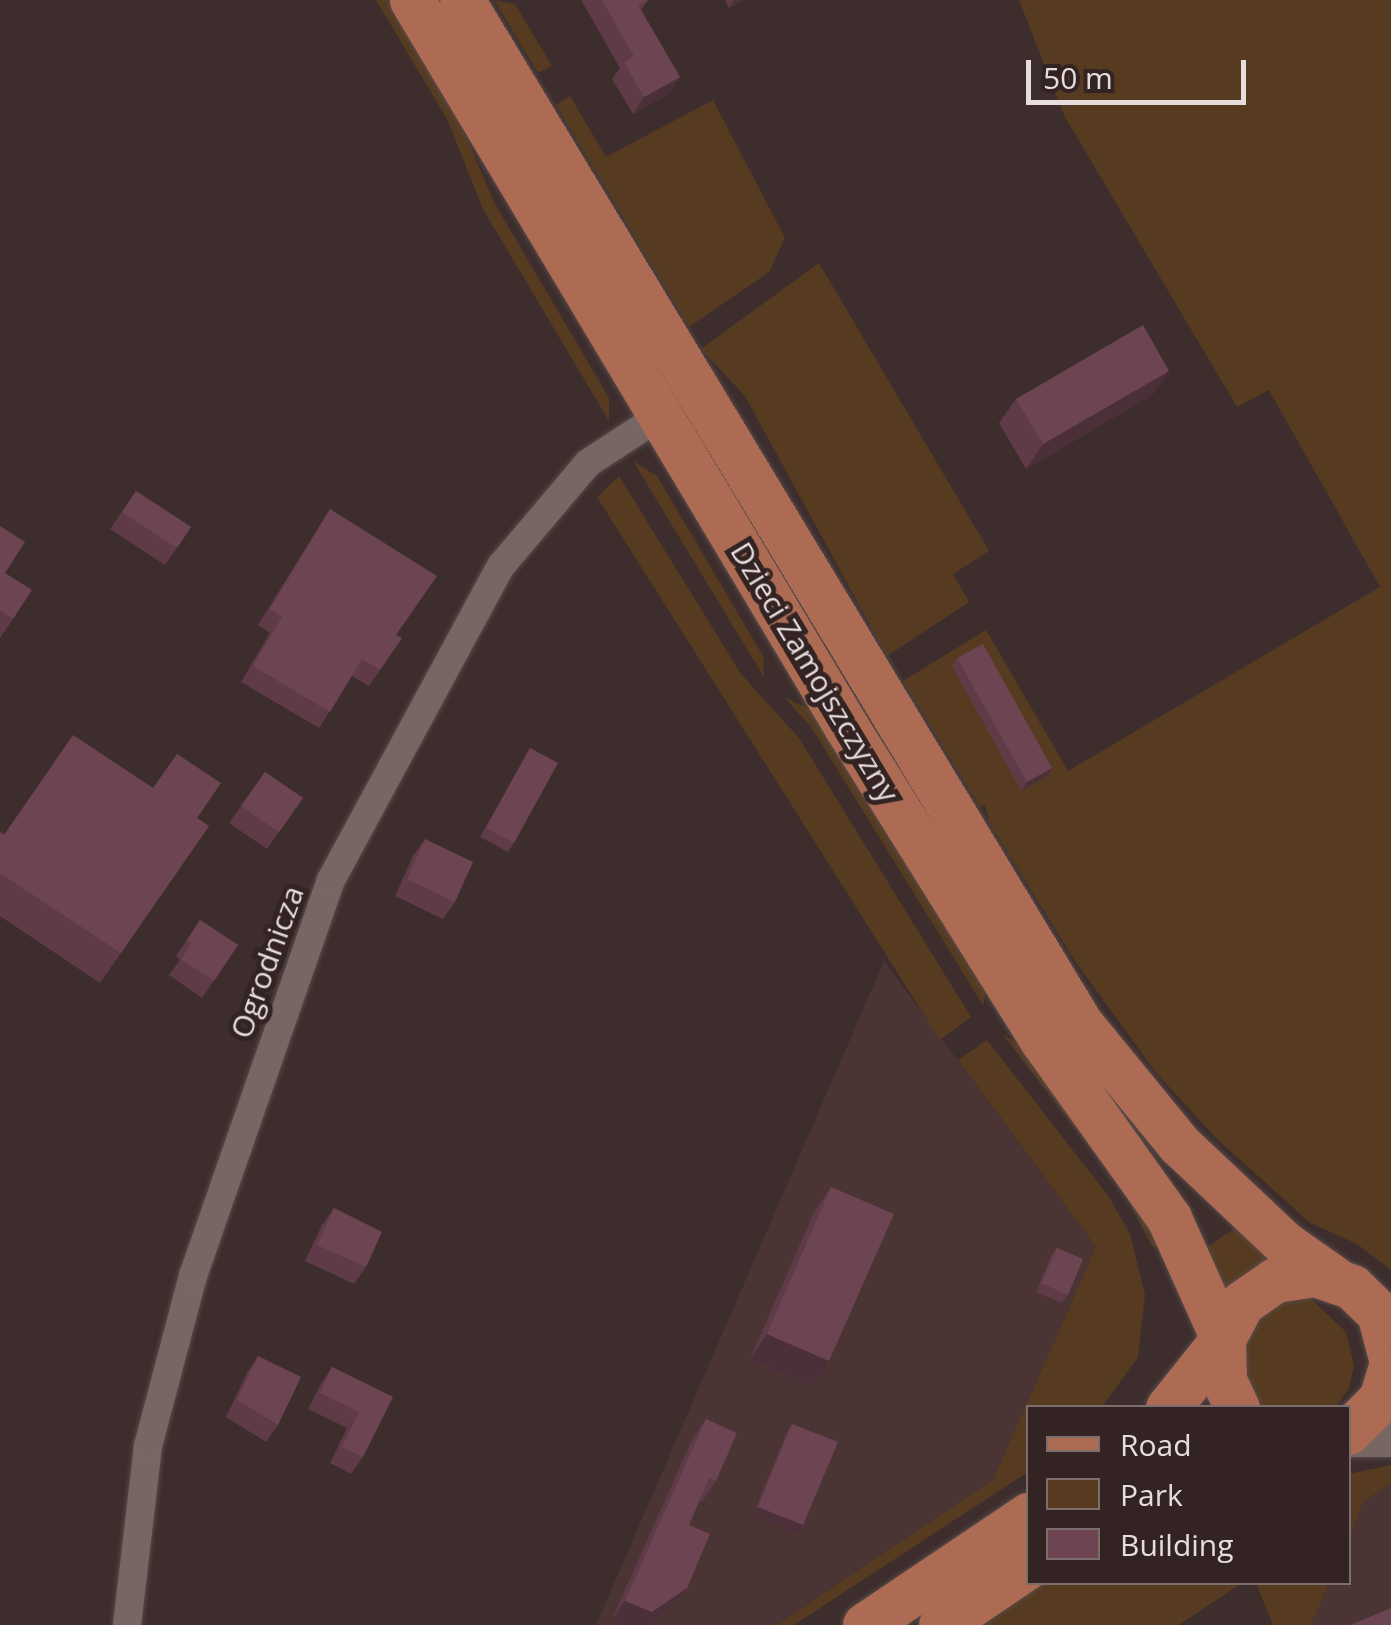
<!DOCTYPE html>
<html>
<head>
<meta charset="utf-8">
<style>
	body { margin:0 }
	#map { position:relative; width:1391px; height:1625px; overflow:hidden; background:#3d2e2d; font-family:"Open Sans",sans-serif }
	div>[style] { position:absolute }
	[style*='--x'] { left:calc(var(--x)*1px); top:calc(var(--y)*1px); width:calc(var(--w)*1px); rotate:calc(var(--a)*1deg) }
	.built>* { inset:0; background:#4b3434 }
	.green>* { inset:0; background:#563b20 }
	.roads { filter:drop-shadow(0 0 2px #574a49) drop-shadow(0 0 2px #574a49) }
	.minor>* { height:28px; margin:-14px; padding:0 14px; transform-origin:14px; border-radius:14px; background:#786665 }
	.tertiary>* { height:35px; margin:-17.5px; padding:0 17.5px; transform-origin:17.5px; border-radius:17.5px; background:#786665 }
	.primary>* { height:45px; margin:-22.5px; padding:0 22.5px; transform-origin:22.5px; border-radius:22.5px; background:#ad6b53 }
	.wall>* { inset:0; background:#5e3b47 }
	.shaded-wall>* { inset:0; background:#4c3039 }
	.building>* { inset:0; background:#6d4552 }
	span { translate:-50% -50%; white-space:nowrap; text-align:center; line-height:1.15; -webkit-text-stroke:10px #332423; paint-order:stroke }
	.street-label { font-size:30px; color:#e7dddd }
	.legend { position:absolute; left:1026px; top:1405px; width:325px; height:180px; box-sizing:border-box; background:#332423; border:2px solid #7b6e6d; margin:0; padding:12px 18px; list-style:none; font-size:30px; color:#e7dddd }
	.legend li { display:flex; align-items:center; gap:20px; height:50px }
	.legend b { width:50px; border:2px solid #7b6e6d }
	.scale { position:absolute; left:1026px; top:60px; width:220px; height:45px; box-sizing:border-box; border:5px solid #e7dddd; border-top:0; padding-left:12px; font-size:30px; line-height:35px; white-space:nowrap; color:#e7dddd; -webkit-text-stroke:8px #332423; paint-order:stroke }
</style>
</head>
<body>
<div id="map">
	<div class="built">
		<i style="clip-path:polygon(884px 961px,1096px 1247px,993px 1480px,777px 1625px,596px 1625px)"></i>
		<i style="clip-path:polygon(1391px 1484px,1391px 1625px,1311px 1625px,1329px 1583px,1348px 1582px,1349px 1538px,1364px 1501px)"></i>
	</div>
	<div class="green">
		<i style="clip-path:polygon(376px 0,390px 0,452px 104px,495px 204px,609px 398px,609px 421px,483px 209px,448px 121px)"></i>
		<i style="clip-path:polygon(494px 0,515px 4px,552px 66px,538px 73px)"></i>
		<i style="clip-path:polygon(1019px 0,1391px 0,1391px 1270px,1357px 1244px,1309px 1222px,1217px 1139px,1157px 1074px,1075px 961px,990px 824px,985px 805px,980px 807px,903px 681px,986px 630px,1068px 771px,1380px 587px,1269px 390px,1237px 407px,1065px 117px)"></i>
		<i style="clip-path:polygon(570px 96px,606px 157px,713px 100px,785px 238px,769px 272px,689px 327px,556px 105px)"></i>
		<i style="clip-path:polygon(819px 263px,989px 551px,953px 574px,969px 602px,887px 656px,745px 396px,701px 349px)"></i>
		<i style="clip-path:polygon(633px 461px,657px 476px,763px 656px,764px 677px)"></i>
		<i style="clip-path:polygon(619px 476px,741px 674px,799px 738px,971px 1017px,940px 1040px,597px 497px)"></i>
		<i style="clip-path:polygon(785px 698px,813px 710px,986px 993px,983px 1005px,811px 727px)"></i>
		<i style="clip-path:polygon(1003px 1035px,1026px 1047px,1099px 1144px,1162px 1248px,1152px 1247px,1122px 1188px)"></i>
		<i style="clip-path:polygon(987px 1040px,1109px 1197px,1130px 1234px,1145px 1295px,1138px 1357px,1102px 1407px,1028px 1408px,1028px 1472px,794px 1625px,777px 1625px,993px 1480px,1096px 1247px,958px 1060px)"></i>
		<i style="clip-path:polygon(1238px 1226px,1271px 1256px,1227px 1302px,1203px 1250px)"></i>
		<i style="clip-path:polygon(1309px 1297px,1346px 1332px,1354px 1366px,1349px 1388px,1336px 1407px,1259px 1407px,1235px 1348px,1270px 1302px)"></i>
		<i style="clip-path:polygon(1391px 1465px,1391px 1484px,1364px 1501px,1349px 1538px,1349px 1474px)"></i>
		<i style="clip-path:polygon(1038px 1583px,1242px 1583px,1179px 1625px,975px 1625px)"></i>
		<i style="clip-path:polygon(1256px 1583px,1329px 1583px,1311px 1625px,1273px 1625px)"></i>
	</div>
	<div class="roads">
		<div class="minor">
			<i style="--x:127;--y:1625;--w:180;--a:-83.3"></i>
			<i style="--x:148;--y:1446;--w:176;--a:-75.2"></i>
			<i style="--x:193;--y:1276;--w:419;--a:-70.8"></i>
			<i style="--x:331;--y:880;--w:357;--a:-61.6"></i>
			<i style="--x:501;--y:566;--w:135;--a:-49.8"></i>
			<i style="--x:588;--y:463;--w:86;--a:-33.1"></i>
		</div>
		<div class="tertiary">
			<i style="--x:1348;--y:1439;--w:43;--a:0"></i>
		</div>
		<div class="primary">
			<i style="--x:412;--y:0;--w:848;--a:59.14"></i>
			<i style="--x:847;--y:728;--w:368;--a:58"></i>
			<i style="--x:1042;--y:1040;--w:219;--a:54.5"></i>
			<i style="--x:1169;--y:1218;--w:133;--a:65.9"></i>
			<i style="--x:1223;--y:1339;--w:88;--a:128.6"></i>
			<i style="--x:462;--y:0;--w:1195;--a:58.86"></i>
			<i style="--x:1080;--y:1023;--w:158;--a:50.7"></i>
			<i style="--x:1180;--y:1145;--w:144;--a:43.3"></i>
			<i style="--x:1285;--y:1244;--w:61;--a:35"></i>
			<i style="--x:1237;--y:1408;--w:31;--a:-115"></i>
			<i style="--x:1224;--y:1380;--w:41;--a:-91.4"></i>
			<i style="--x:1223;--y:1339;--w:41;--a:-62.2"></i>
			<i style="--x:1242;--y:1303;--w:40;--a:-34.9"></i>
			<i style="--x:1275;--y:1280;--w:40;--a:-8.5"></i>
			<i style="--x:1315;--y:1274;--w:39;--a:19"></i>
			<i style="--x:1352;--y:1287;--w:37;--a:44"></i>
			<i style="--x:1379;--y:1313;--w:47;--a:75.1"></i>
			<i style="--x:1348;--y:1432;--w:47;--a:-45"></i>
			<i style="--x:1381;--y:1399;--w:34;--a:-73"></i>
			<i style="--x:865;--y:1625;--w:197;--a:-34"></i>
			<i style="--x:941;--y:1625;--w:105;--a:-34.1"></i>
		</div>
	</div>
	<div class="wall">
		<i style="clip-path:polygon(581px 0,648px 0,641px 10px,680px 77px,668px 94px,633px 114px,612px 79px,620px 68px)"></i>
		<i style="clip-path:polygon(725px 0,744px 0,729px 8px)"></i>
		<i style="clip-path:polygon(1169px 371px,1152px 395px,1026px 469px,999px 423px,1016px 399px)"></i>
		<i style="clip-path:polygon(136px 491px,191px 527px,165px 565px,110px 529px)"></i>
		<i style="clip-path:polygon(330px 509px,396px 635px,402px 638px,369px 686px,352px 676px,319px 728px,241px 682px,270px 633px,258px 625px)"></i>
		<i style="clip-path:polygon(0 526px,5px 573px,13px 619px,0 638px)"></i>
		<i style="clip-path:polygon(957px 658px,1052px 768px,1047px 776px,1021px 791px,952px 666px)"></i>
		<i style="clip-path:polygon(530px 748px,514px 843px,508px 852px,480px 837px)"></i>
		<i style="clip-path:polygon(265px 772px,303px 798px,267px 849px,229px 823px)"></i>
		<i style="clip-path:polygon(197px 818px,209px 826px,100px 983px,0 916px,0 832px,4px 834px)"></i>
		<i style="clip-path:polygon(425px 839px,455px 902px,443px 919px,395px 896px,413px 856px)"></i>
		<i style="clip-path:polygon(200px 920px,238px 945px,202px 998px,169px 975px,180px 960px,176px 956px)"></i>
		<i style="clip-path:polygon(831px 1187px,812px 1386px,750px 1359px,814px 1212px)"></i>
		<i style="clip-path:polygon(334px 1208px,366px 1267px,354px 1284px,305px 1261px,322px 1225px)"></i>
		<i style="clip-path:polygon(1057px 1248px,1068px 1295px,1062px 1303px,1036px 1292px,1051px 1256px)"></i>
		<i style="clip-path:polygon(258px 1356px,278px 1425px,266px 1442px,226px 1417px,247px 1373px)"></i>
		<i style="clip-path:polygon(332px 1367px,393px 1397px,363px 1457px,351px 1474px,330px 1463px,347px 1428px,308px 1409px,321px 1384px)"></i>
		<i style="clip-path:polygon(706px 1419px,716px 1481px,702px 1502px,699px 1501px,689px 1525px,687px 1588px,672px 1608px,611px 1621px,692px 1440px)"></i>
		<i style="clip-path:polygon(792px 1424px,803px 1525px,798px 1534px,753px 1515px,787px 1432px)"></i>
	</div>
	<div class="shaded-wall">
		<i style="clip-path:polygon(734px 0,744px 0,729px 8px)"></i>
		<i style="clip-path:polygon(680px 77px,668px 94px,633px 114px,644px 97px)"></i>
		<i style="clip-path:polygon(1169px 371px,1152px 395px,1026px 469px,1043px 444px)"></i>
		<i style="clip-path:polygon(1052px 768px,1047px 776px,1021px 791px,1027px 782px)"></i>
		<i style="clip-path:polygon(767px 1334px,829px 1361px,812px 1386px,750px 1359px)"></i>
		<i style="clip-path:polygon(758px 1507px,803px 1525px,798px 1534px,753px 1515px)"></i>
		<i style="clip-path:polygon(687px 1588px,672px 1608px,649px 1625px,620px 1625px,611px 1621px,625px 1601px)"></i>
	</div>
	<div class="building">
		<i style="clip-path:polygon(602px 0,648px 0,638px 5px,680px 77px,644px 97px,624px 62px,634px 56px)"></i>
		<i style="clip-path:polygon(1143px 325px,1169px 371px,1043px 444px,1016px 399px)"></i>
		<i style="clip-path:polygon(136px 491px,191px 527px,177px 548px,122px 512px)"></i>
		<i style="clip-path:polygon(330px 509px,437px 576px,396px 635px,402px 638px,380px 670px,362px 659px,330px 712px,253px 666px,282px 617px,270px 609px)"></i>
		<i style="clip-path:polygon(0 526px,25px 542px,5px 573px,32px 590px,13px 619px,0 610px)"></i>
		<i style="clip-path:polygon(983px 644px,1052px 768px,1027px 782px,957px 658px)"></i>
		<i style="clip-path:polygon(73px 735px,153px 788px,177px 754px,221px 783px,197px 818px,209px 826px,121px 953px,0 873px,0 832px,4px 835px)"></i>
		<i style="clip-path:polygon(530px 748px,558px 763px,514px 843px,486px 828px)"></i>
		<i style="clip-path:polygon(265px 772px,303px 798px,279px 832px,241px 806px)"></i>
		<i style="clip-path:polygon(425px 839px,473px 862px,455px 902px,407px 879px)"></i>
		<i style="clip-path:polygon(200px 920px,238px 945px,214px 981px,181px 959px,192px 943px,187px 940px)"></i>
		<i style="clip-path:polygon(831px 1187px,894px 1214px,829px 1361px,767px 1334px)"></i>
		<i style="clip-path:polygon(334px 1208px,382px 1232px,366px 1267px,317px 1245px)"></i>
		<i style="clip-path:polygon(1057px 1248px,1083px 1259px,1068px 1295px,1041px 1283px)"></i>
		<i style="clip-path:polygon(258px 1356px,301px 1377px,278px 1425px,237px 1400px)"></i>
		<i style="clip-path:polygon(332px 1367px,393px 1397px,363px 1457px,342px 1447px,359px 1412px,320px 1393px)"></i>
		<i style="clip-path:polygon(706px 1419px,737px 1433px,716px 1481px,709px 1478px,689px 1525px,710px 1534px,687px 1588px,652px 1612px,625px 1601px)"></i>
		<i style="clip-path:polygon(792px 1424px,838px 1442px,803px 1525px,758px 1507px)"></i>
		<i style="clip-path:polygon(1391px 1608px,1391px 1625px,1350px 1625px)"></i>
	</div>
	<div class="street-label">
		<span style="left:815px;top:672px;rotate:59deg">Dzieci Zamojszczyzny</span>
		<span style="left:267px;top:962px;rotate:-70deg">Ogrodnicza</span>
	</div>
	<ul class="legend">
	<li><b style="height:12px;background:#ad6b53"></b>Road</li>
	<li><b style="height:28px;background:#563b20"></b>Park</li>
	<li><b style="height:28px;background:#6d4552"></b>Building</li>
	</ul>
	<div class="scale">50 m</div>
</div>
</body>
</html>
